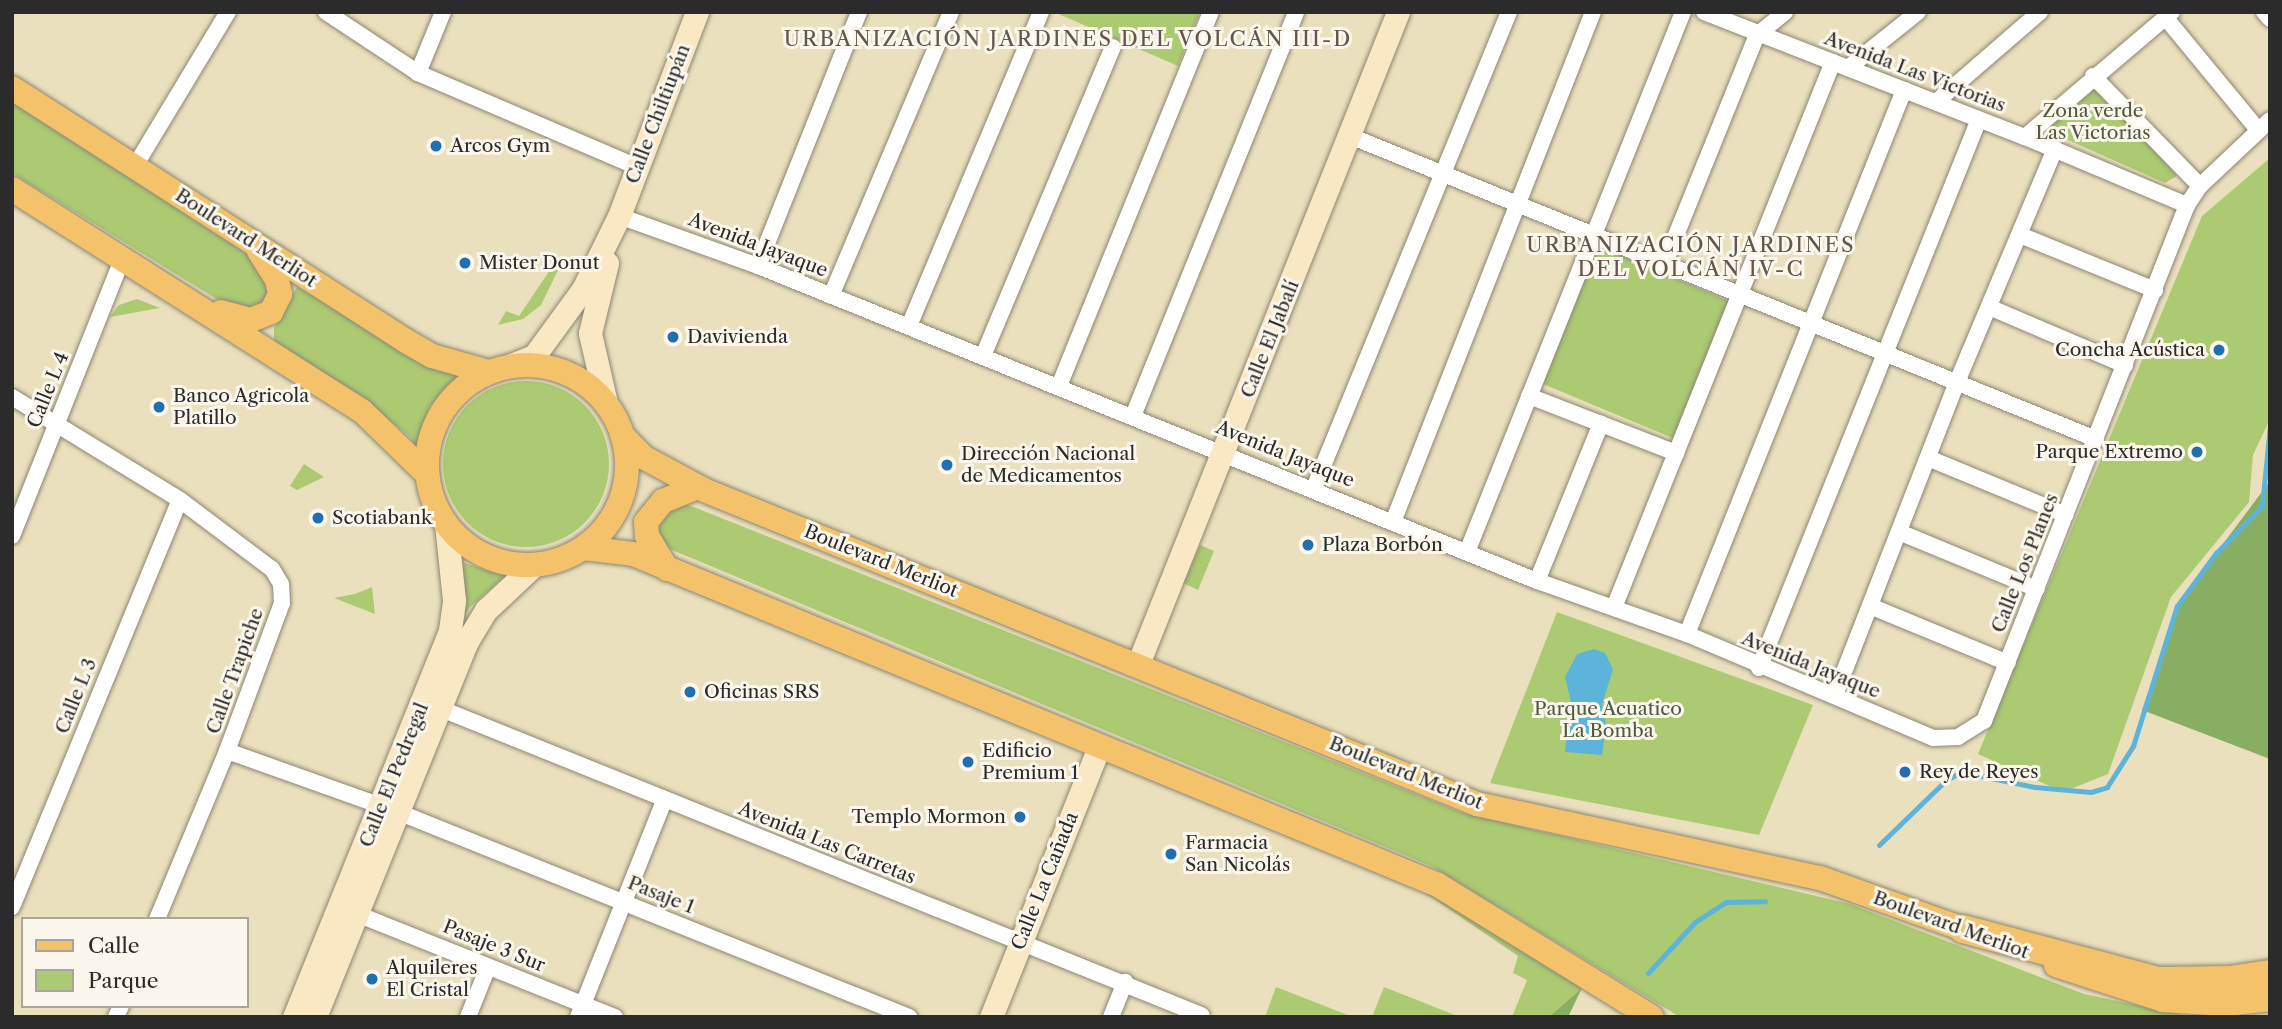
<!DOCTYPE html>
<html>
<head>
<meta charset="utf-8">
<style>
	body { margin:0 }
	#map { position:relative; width:2282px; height:1029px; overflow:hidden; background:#ebe0bd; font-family:"Libre Caslon Text",serif }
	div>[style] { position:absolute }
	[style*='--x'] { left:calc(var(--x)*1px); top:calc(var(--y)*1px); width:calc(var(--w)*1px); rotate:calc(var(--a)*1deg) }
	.green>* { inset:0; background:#abca72 }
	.round { border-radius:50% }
	.forest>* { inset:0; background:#88ae64 }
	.water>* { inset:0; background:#5db4da }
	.stream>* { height:5px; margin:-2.5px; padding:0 2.5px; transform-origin:2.5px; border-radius:2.5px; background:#5db4da }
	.roads { filter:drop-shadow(0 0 2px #8b8674) drop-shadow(0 0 2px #8b8674) }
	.street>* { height:16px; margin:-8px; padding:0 8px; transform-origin:8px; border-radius:8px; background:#fff }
	.secondary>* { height:23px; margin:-11.5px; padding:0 11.5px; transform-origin:11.5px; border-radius:11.5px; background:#fae7c3 }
	.primary>* { height:24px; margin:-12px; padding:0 12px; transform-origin:12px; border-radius:12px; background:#f3c26a }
	.primary>.ring { margin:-12px; padding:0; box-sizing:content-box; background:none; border:24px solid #f3c26a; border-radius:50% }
	.highway>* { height:28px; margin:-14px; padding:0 14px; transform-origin:14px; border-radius:14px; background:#f3c26a }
	.dots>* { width:19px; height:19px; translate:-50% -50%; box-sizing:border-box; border:4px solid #fbf7ec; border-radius:50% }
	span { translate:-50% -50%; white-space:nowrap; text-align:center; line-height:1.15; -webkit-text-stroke:6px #fbf7ec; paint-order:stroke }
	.street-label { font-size:19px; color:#2b2b2b }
	.park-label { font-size:19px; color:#515b40 }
	.poi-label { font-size:19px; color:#2b2b2b }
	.left { translate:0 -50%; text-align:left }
	.right { translate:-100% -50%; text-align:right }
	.neighbourhood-label { font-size:21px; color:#64564c; letter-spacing:2px }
	.frame { position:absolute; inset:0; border:14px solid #2b2b2b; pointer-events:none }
	.legend { position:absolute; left:21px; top:917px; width:228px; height:91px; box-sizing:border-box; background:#fbf7ec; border:2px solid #a8a59f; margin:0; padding:9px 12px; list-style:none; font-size:21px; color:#2b2b2b }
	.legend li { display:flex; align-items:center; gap:14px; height:35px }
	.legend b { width:35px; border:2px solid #a8a59f }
</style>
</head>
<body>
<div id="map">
	<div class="green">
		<i style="clip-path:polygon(1054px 12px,1200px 12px,1178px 66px)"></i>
		<i style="clip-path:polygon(2094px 83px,2177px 176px,2165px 183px,2041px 128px)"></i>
		<i style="clip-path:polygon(12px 102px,264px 265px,271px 305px,244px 316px,12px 173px)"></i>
		<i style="clip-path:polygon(2270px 158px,2270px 419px,2253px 455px,2249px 502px,2171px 597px,2108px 774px,2063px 792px,1978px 754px,2202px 216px)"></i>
		<i style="clip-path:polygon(1598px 246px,1729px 301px,1675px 439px,1543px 384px)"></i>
		<i style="clip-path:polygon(552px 267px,558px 270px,541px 305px,523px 319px,498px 325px,506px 311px,519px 316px)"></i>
		<i style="clip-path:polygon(297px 287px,459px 376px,430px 406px,421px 455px,410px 437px,377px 410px,274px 341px,274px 328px)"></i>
		<i style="clip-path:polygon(137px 299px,160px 308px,110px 317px,119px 305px)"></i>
		<i class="round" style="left:443px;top:381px;width:166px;height:166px"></i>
		<i style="clip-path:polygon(304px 464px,324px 477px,297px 490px,290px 486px)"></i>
		<i style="clip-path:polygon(671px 498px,1463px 813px,1850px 904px,2084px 994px,2188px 1016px,2232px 1016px,2231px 1017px,1680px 1017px,1431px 866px,653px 542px)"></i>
		<i style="clip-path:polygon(1200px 545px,1214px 551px,1198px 590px,1183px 583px)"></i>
		<i style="clip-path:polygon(455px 560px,505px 576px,469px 608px,454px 633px)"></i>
		<i style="clip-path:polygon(372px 587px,375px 614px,334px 598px,355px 594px)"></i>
		<i style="clip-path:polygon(1557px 612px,1813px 705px,1759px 835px,1490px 783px)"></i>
		<i style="clip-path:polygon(1435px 893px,1582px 988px,1549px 1017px,1512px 1017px,1527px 980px,1513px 973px,1518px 956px,1427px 894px)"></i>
		<i style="clip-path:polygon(1276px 987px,1353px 1017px,1265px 1017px)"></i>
		<i style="clip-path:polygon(1384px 987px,1460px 1017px,1372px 1017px)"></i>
	</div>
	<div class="forest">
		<i style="clip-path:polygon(2270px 481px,2270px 759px,2142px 710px,2179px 603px)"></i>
		<i style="clip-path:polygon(1582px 988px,1568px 1017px,1549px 1017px)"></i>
	</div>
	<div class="water">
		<i style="clip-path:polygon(1594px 649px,1605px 653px,1613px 669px,1602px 705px,1606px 727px,1602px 755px,1565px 752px,1571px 702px,1565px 677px,1577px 654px)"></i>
	</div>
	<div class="stream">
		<i style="--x:1879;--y:845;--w:93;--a:-44.1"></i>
		<i style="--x:1946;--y:780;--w:17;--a:-28"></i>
		<i style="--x:1961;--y:772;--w:76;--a:11.5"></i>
		<i style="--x:2035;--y:787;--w:56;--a:5.1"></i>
		<i style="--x:2091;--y:792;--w:17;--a:-17"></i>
		<i style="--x:2107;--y:787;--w:49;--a:-57.6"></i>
		<i style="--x:2133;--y:746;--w:147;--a:-72.6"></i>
		<i style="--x:2177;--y:606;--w:66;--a:-53.7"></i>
		<i style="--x:2216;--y:553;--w:66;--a:-45.6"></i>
		<i style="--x:2262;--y:506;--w:81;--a:-84.4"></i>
		<i style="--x:1648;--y:973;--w:69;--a:-47.3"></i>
		<i style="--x:1695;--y:922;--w:37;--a:-33"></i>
		<i style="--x:1726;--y:902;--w:39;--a:-1"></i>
	</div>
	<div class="roads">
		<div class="street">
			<i style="--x:326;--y:12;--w:110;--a:33.5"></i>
			<i style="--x:418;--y:73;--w:238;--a:23.2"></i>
			<i style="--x:1704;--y:12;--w:344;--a:21.3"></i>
			<i style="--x:2025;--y:137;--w:176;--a:22.8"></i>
			<i style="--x:2264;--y:12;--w:9;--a:49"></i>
			<i style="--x:2165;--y:17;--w:146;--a:50.5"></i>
			<i style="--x:1848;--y:68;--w:90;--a:-38.7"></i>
			<i style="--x:418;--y:73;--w:66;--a:-67.7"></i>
			<i style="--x:2093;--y:76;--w:153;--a:45.8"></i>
			<i style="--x:1936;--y:102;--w:138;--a:-40.9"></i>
			<i style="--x:1350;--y:136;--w:805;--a:22.11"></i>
			<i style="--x:2025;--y:137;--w:193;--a:-40.4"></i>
			<i style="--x:135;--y:166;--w:180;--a:-58.9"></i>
			<i style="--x:619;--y:216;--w:148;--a:19.8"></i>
			<i style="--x:758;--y:266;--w:840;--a:22.02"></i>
			<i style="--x:1537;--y:581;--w:159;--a:19.5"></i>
			<i style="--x:1687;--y:634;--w:267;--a:22.9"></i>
			<i style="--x:1933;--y:738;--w:25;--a:-2"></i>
			<i style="--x:1958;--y:737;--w:31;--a:-32"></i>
			<i style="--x:1984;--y:721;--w:554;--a:-68.52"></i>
			<i style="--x:2187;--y:205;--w:23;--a:-56"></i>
			<i style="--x:2200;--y:186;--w:96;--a:-43.3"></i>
			<i style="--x:2020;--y:235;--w:146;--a:22.2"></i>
			<i style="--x:1664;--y:265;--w:248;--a:-68"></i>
			<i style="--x:1757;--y:35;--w:36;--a:-39"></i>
			<i style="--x:758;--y:266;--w:273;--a:-68.3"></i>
			<i style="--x:831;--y:296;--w:308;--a:-67.1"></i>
			<i style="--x:1989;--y:307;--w:148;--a:23.1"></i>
			<i style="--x:909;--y:326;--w:341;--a:-67.2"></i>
			<i style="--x:983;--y:356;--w:335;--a:-67.2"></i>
			<i style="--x:1059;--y:386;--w:404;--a:-67.9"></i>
			<i style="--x:1529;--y:396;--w:158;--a:21.2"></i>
			<i style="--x:12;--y:397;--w:197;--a:31.5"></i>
			<i style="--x:180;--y:500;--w:115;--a:36.9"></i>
			<i style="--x:272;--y:569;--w:17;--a:59"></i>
			<i style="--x:281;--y:584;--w:19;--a:87"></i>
			<i style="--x:282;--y:603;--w:158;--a:110.4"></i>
			<i style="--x:227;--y:751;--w:182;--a:112.6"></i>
			<i style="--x:1133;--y:416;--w:436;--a:-68"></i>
			<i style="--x:1928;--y:458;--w:149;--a:22.4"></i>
			<i style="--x:1314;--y:488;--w:514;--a:-67.72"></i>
			<i style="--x:1393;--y:522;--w:548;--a:-68.59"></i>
			<i style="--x:1899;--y:532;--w:149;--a:22.4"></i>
			<i style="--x:12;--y:536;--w:298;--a:-68.3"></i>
			<i style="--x:1467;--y:552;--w:582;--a:-68.2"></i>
			<i style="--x:1537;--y:581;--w:170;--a:-67.9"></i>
			<i style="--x:1615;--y:605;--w:585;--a:-68.13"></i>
			<i style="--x:1870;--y:606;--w:149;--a:22.4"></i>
			<i style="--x:1687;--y:634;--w:586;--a:-68.25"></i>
			<i style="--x:1759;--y:668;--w:591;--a:-68.16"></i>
			<i style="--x:1835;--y:695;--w:336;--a:-68.7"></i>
			<i style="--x:1957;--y:382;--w:253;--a:-67.2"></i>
			<i style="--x:439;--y:708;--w:822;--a:21.94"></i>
			<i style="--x:227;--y:751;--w:182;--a:19.6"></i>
			<i style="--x:398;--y:812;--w:551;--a:21.86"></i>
			<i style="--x:12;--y:907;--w:440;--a:-67.6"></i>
			<i style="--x:357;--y:914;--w:278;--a:21.8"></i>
			<i style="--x:116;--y:1017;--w:12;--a:-66"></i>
			<i style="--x:468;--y:1017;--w:54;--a:-68.2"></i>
			<i style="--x:578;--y:1017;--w:232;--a:-68.3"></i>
			<i style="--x:1111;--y:1017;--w:38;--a:-68"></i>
		</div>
		<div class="secondary">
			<i style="--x:509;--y:366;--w:27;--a:-22"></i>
			<i style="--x:534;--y:356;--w:83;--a:-53.8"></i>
			<i style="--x:583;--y:289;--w:81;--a:-63.7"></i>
			<i style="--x:619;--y:216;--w:218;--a:-69.1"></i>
			<i style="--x:606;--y:403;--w:72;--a:-102.9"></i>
			<i style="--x:590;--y:333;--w:72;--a:-76.3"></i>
			<i style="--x:1138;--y:664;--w:702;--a:-68.26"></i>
			<i style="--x:294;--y:1017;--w:417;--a:-68"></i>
			<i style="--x:450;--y:630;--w:30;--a:-82"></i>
			<i style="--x:454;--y:600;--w:76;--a:-96"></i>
			<i style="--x:315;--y:1017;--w:403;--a:-68"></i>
			<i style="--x:466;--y:643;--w:39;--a:-59"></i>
			<i style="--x:486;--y:610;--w:66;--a:-43.2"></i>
			<i style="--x:991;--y:1017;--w:291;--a:-68.2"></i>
		</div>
		<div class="primary">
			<i style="--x:12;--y:88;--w:468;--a:32.7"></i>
			<i style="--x:406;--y:341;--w:30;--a:30"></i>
			<i style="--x:432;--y:356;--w:58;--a:15.9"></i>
			<i style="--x:12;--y:189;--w:414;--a:32.4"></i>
			<i style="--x:362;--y:411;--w:91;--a:44.1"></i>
			<i style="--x:221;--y:312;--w:31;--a:15"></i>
			<i style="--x:251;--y:320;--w:22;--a:-22"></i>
			<i style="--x:271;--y:312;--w:20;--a:-63"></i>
			<i style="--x:280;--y:294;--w:14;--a:-102"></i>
			<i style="--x:277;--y:280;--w:34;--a:-122"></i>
			<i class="ring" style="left:427px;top:365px;width:176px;height:176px"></i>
			<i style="--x:622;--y:435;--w:30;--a:46"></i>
			<i style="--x:643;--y:457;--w:69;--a:28.4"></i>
			<i style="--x:704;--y:490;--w:834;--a:22.11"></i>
			<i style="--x:1477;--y:804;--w:351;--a:12.2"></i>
			<i style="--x:1820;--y:878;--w:170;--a:19.6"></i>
			<i style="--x:583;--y:548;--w:50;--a:6.8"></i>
			<i style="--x:633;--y:554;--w:870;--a:22.35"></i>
			<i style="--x:1438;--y:885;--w:251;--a:31.7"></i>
			<i style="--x:667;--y:569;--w:39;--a:-121"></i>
			<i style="--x:647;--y:536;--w:14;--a:-94"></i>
			<i style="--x:646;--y:522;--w:27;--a:-51"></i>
			<i style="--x:663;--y:501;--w:37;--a:-22"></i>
			<i style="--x:2056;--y:965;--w:113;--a:18.1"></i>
			<i style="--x:2163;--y:1000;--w:63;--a:3.6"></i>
			<i style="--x:2226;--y:1004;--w:44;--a:-6.5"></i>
		</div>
		<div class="highway">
			<i style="--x:1963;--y:929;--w:202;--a:14.9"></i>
			<i style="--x:2158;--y:981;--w:72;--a:-0.8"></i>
			<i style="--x:2230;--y:980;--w:40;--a:-8.5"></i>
		</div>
	</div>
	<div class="dots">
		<i style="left:436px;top:146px;background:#1f6fb2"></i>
		<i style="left:465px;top:263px;background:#1f6fb2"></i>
		<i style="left:673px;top:337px;background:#1f6fb2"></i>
		<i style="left:2219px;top:350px;background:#1f6fb2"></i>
		<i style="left:159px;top:407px;background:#1f6fb2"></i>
		<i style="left:2197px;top:452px;background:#1f6fb2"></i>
		<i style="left:947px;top:465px;background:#1f6fb2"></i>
		<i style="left:318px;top:518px;background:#1f6fb2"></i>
		<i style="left:1308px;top:545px;background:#1f6fb2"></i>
		<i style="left:690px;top:692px;background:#1f6fb2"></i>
		<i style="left:968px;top:762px;background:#1f6fb2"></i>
		<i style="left:1905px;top:772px;background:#1f6fb2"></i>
		<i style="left:1020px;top:817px;background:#1f6fb2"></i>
		<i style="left:1171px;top:854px;background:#1f6fb2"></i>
		<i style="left:372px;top:979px;background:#1f6fb2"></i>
	</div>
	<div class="street-label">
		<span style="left:1915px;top:72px;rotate:21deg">Avenida Las Victorias</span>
		<span style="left:658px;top:114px;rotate:-69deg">Calle Chiltiupán</span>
		<span style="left:246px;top:238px;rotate:33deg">Boulevard Merliot</span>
		<span style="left:758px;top:245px;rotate:21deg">Avenida Jayaque</span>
		<span style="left:1270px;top:339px;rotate:-68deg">Calle El Jabalí</span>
		<span style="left:48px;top:390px;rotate:-68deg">Calle L 4</span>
		<span style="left:1285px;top:454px;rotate:22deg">Avenida Jayaque</span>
		<span style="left:881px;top:561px;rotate:22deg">Boulevard Merliot</span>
		<span style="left:2025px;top:563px;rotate:-68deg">Calle Los Planes</span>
		<span style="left:1811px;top:665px;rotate:22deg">Avenida Jayaque</span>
		<span style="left:235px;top:671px;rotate:-70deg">Calle Trapiche</span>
		<span style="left:76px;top:696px;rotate:-68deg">Calle L 3</span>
		<span style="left:1406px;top:773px;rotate:22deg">Boulevard Merliot</span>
		<span style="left:394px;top:775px;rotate:-68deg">Calle El Pedregal</span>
		<span style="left:827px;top:843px;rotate:22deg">Avenida Las Carretas</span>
		<span style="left:1045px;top:881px;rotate:-68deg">Calle La Cañada</span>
		<span style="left:661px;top:895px;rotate:22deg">Pasaje 1</span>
		<span style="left:1951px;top:925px;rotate:20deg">Boulevard Merliot</span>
		<span style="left:494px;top:946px;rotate:22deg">Pasaje 3 Sur</span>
	</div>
	<div class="park-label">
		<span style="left:2093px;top:122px">Zona verde<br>Las Victorias</span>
		<span style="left:1608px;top:720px">Parque Acuatico<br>La Bomba</span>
	</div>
	<div class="poi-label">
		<span class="left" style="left:450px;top:146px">Arcos Gym</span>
		<span class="left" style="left:479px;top:263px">Mister Donut</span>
		<span class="left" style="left:687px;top:337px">Davivienda</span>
		<span class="right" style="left:2205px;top:350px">Concha Acústica</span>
		<span class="left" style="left:173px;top:407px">Banco Agricola<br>Platillo</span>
		<span class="right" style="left:2183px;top:452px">Parque Extremo</span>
		<span class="left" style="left:961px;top:465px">Dirección Nacional<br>de Medicamentos</span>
		<span class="left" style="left:332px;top:518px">Scotiabank</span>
		<span class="left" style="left:1322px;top:545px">Plaza Borbón</span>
		<span class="left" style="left:704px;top:692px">Oficinas SRS</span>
		<span class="left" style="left:982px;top:762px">Edificio<br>Premium 1</span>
		<span class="left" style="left:1919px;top:772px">Rey de Reyes</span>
		<span class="right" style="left:1006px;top:817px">Templo Mormon</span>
		<span class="left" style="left:1185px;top:854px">Farmacia<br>San Nicolás</span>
		<span class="left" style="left:386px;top:979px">Alquileres<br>El Cristal</span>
	</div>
	<div class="neighbourhood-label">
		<span style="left:1068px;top:39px">URBANIZACIÓN JARDINES DEL VOLCÁN III-D</span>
		<span style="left:1691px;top:257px">URBANIZACIÓN JARDINES<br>DEL VOLCÁN IV-C</span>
	</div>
	<div class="frame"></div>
	<ul class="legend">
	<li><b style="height:9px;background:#f3c26a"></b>Calle</li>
	<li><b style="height:19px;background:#abca72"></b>Parque</li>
	</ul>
</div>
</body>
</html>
